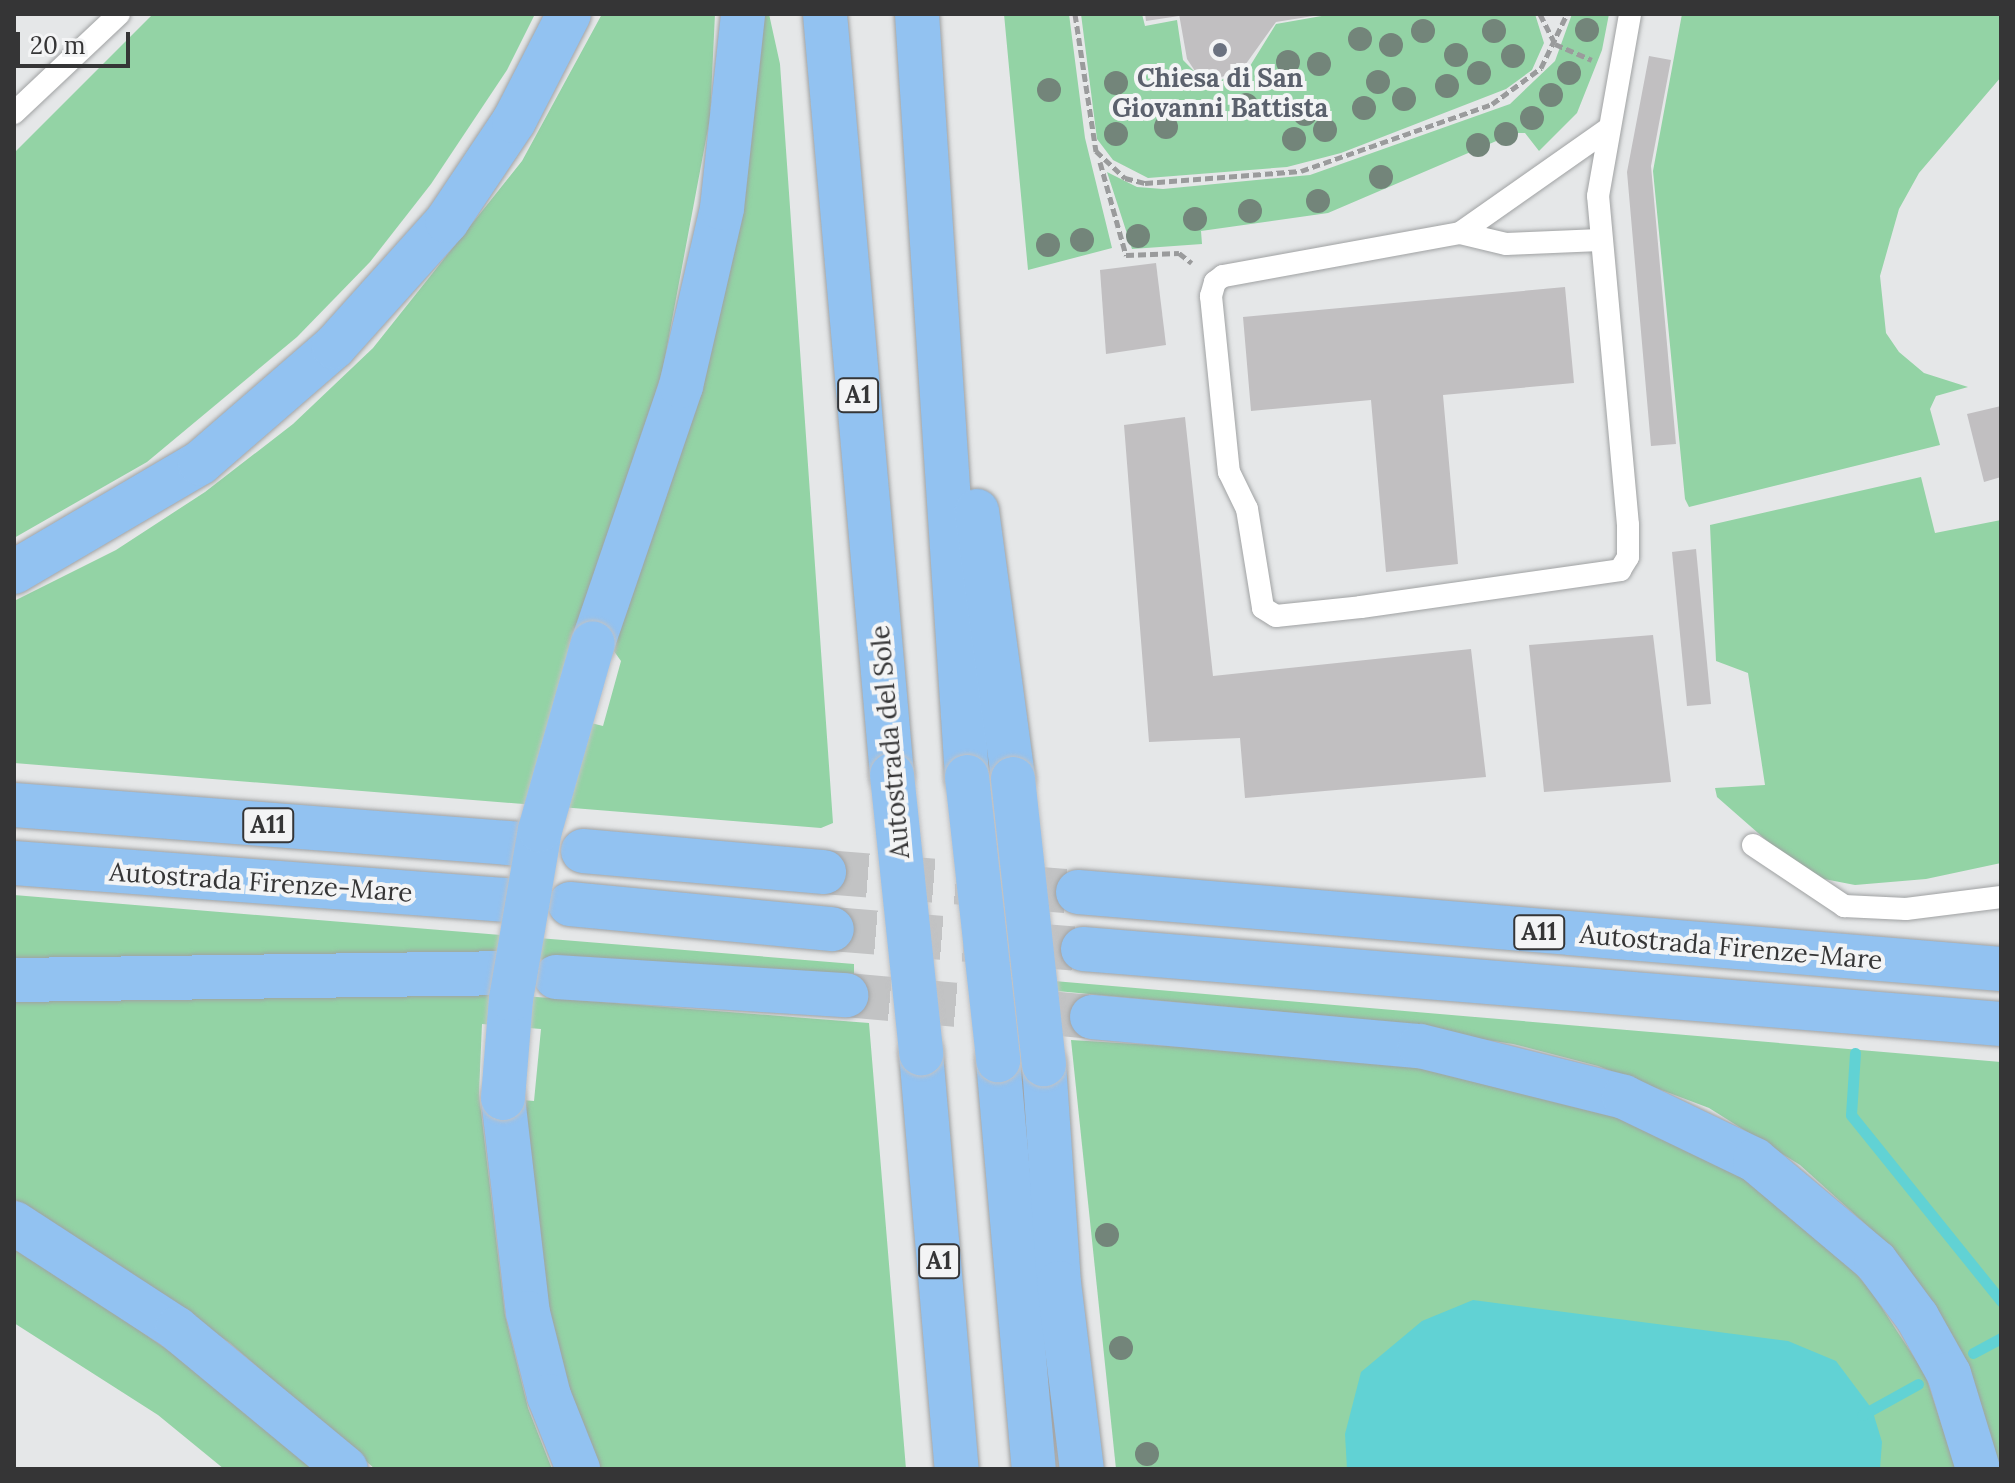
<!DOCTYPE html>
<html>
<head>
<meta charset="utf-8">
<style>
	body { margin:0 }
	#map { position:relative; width:2015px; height:1483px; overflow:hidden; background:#e5e7e8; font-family:Lora,serif }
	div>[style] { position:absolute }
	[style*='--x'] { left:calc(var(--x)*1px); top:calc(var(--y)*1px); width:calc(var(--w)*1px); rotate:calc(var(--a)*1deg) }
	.green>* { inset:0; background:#93d3a5 }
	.water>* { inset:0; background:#61d2d4 }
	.stream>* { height:11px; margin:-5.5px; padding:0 5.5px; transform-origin:5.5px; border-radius:5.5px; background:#61d2d4 }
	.building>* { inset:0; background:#c1bfc1 }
	.motorway-tunnel>* { height:44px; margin-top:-22px; transform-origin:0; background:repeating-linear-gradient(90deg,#c2c3c4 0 44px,transparent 0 66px) }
	.path>* { height:5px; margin-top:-2.5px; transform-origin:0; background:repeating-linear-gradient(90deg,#9a9b9c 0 8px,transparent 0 12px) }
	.roads { filter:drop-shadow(0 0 2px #a0a2a3) drop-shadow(0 0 2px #a0a2a3) }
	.service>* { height:22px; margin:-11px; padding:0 11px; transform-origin:11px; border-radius:11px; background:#fff }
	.motorway>* { height:44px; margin:-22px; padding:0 22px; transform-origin:22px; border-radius:22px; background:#92c2f1 }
	.bridges { filter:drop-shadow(0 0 2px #c2c2c3) drop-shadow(0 0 2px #c2c2c3) }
	.motorway-bridge>* { height:44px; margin:-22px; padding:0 22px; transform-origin:22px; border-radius:22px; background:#92c2f1 }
	.trees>* { width:24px; height:24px; margin:-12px; border-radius:50%; background:#73857a }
	.dots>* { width:22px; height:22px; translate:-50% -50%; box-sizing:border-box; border:4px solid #f3f4f5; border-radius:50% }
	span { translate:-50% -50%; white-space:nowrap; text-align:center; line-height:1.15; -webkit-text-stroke:8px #f3f4f5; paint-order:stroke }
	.shield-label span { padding:2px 6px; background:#f3f4f5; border:2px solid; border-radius:6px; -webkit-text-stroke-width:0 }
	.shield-label { font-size:24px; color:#353536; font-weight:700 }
	.worship-label { font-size:26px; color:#5b616d; font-weight:700 }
	.street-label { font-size:26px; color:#353536 }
	.frame { position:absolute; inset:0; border:16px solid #353536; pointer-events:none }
	.scale { position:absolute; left:16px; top:32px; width:114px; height:36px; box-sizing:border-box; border:4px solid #353536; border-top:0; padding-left:10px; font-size:24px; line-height:28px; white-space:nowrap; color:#353536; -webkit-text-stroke:6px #f3f4f5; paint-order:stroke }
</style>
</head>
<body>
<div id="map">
	<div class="green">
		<i style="clip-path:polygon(153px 14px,535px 14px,507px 70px,431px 184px,370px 262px,297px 337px,147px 462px,14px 538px,14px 153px)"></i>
		<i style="clip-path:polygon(602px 14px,715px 14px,710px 118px,663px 368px,559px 715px,603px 726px,621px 661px,611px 647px,754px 14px,769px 14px,780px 64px,833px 823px,821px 828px,14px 763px,14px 601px,116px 550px,205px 492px,293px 424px,373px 348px,522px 161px)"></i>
		<i style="clip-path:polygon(1004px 14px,1069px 14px,1085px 138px,1112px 248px,1028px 270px)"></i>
		<i style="clip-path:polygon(1081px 14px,1142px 14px,1145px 26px,1177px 20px,1183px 60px,1198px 75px,1219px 81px,1250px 66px,1276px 24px,1333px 14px,1535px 14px,1544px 43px,1532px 70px,1506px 89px,1341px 153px,1287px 167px,1148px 178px,1113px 160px,1097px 139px)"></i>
		<i style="clip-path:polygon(1572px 14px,1609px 14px,1602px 50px,1577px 113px,1539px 151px,1525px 133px,1515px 133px,1328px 213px,1201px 231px,1202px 244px,1132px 249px,1107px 172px,1137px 187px,1163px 189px,1310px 175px,1510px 104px,1555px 61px)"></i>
		<i style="clip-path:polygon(1682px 14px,2001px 14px,2001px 77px,1919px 173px,1899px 209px,1880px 276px,1886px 333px,1899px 352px,1924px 373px,1968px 387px,1936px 396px,1930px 409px,1940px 445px,1689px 507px,1685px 499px,1653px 171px)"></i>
		<i style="clip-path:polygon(1921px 477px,1935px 533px,2001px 520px,2001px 863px,1926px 879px,1855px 885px,1824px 879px,1782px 854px,1717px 797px,1715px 788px,1765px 785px,1748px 673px,1716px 661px,1710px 525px)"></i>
		<i style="clip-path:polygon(14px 895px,854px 964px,854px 979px,500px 957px,14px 964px)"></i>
		<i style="clip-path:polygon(1054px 981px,2001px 1062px,2001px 1469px,1881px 1238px,1800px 1165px,1709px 1108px,1598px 1066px,1513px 1044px,1338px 1017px,1057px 991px)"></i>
		<i style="clip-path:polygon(500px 994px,869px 1023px,906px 1469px,599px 1469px,564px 1377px,545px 1297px,522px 1100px,534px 1101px,541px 1029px,482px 1024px,479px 1094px,505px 1315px,528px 1408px,552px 1469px,375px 1469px,230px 1343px,14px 1199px,14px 1000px)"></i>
		<i style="clip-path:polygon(1071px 1040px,1329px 1056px,1432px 1070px,1601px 1110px,1731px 1168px,1833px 1247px,1871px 1291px,1925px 1374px,1956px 1469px,1116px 1469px)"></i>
		<i style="clip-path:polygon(14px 1244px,204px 1375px,318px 1469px,224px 1469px,158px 1415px,14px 1323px)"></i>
	</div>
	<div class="water">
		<i style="clip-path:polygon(1473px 1300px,1788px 1341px,1836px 1361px,1872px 1409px,1882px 1442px,1880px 1469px,1347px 1469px,1345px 1434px,1361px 1372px,1422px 1321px)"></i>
	</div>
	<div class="stream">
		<i style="--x:1855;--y:1053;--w:62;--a:93.7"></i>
		<i style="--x:1851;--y:1115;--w:239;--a:51.1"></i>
		<i style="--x:1973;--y:1353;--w:32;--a:-28"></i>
		<i style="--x:1862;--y:1415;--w:64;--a:-29"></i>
	</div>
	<div class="building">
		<i style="clip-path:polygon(1145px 14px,1179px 14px,1179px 16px,1146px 21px)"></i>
		<i style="clip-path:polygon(1179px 14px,1313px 14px,1313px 16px,1276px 22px,1243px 68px,1217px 79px,1195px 71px,1187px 59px)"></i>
		<i style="clip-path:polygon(1649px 56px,1671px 60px,1651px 166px,1676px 444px,1651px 446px,1627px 172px)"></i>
		<i style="clip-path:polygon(1156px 263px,1166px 345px,1106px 354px,1100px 270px)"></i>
		<i style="clip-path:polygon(1565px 287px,1574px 383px,1443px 395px,1458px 564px,1386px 572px,1371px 400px,1251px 411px,1243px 317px)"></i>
		<i style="clip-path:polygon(2001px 406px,2001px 477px,1984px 482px,1967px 414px)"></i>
		<i style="clip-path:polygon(1185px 417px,1213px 676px,1471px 649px,1486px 777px,1245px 798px,1240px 738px,1149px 742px,1124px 425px)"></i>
		<i style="clip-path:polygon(1696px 549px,1711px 704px,1687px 706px,1672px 552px)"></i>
		<i style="clip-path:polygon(1653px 635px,1671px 782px,1544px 792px,1529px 645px)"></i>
	</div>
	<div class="motorway-tunnel">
		<i style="--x:824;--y:872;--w:255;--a:4.5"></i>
		<i style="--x:832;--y:929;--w:252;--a:4.6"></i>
		<i style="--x:846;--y:995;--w:247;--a:5.1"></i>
	</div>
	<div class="path">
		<i style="--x:1075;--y:14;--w:139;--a:81.3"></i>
		<i style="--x:1096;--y:151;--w:40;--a:43"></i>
		<i style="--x:1125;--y:178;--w:21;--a:14"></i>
		<i style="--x:1145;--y:183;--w:156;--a:-4.4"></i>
		<i style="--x:1301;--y:171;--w:202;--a:-19.3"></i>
		<i style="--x:1492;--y:104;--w:61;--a:-36.3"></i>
		<i style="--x:1541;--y:68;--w:60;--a:-64.3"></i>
		<i style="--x:1540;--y:14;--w:34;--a:63"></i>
		<i style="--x:1555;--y:44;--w:40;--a:23.4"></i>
		<i style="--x:1100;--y:162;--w:97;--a:74.4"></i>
		<i style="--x:1126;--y:255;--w:53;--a:-2.2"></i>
		<i style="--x:1179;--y:253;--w:16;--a:38"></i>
	</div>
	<div class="roads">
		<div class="service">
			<i style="--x:14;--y:113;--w:144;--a:-43.3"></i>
			<i style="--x:1460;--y:233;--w:181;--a:-35.1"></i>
			<i style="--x:1600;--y:240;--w:94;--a:177.6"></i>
			<i style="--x:1506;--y:244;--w:47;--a:-166.6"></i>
			<i style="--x:1460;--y:233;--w:241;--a:169.7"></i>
			<i style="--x:1223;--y:276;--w:10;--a:143"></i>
			<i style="--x:1215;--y:282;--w:15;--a:106"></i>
			<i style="--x:1211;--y:296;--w:177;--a:84.2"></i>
			<i style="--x:1229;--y:472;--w:41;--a:64.1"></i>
			<i style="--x:1247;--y:509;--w:100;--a:80.8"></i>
			<i style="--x:1263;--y:608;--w:15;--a:32"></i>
			<i style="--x:1276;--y:616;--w:85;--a:-6"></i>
			<i style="--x:1361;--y:607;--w:262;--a:-8.1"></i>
			<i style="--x:1620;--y:570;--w:15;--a:-58"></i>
			<i style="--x:1628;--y:557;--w:32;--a:-90"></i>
			<i style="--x:1628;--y:525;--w:330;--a:-95.2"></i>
			<i style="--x:1598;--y:196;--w:185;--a:-80"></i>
			<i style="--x:1753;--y:845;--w:110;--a:33.8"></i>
			<i style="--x:1844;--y:906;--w:62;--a:2.8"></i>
			<i style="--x:1906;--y:909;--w:96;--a:-7.2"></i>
		</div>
		<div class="motorway">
			<i style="--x:825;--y:14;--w:764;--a:84.97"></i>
			<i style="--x:917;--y:14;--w:765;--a:86.25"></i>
			<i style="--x:977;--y:511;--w:270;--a:82.3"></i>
			<i style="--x:14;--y:572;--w:216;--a:-30.4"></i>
			<i style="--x:200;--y:463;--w:177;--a:-40.9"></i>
			<i style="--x:334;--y:347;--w:169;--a:-48.1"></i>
			<i style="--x:447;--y:221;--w:120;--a:-56.2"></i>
			<i style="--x:514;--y:121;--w:120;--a:-62.8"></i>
			<i style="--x:593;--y:643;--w:272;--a:-71.1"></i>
			<i style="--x:681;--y:386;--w:183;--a:-77"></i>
			<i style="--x:722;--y:208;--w:195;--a:-83.8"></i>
			<i style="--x:14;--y:805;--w:509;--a:4.39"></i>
			<i style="--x:583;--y:851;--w:242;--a:5"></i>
			<i style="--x:14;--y:863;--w:496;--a:4.3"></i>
			<i style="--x:1078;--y:892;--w:926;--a:4.77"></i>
			<i style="--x:570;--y:904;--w:263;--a:5.5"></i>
			<i style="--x:1083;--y:949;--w:921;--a:4.67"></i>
			<i style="--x:556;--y:977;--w:291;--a:3.6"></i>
			<i style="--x:14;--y:980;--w:482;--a:-0.8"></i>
			<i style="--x:1092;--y:1017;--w:329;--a:5.1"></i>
			<i style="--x:1420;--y:1046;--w:210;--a:14"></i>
			<i style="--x:1624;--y:1097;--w:145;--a:25.7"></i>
			<i style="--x:1755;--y:1160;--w:158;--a:40.1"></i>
			<i style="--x:1876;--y:1262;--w:69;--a:53.3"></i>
			<i style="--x:1917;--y:1317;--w:65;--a:60.7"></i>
			<i style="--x:1949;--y:1374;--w:99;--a:73"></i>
			<i style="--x:921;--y:1053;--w:418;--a:85.1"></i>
			<i style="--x:998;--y:1060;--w:411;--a:85"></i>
			<i style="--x:1044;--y:1064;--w:220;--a:86.1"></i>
			<i style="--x:1059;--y:1283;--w:187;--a:83"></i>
			<i style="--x:503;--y:1098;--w:216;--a:83.4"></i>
			<i style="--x:528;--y:1313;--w:86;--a:75.8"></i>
			<i style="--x:549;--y:1396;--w:79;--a:68.3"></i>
			<i style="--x:14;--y:1223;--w:194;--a:33"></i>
			<i style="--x:177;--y:1329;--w:219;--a:39.6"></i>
		</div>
	</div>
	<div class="bridges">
		<div class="motorway-bridge">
			<i style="--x:892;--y:775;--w:280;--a:84"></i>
			<i style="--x:967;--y:777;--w:285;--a:83.7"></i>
			<i style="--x:1013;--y:779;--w:287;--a:83.8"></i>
			<i style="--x:503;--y:1098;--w:99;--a:-85.4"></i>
			<i style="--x:511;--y:999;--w:171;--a:-80.3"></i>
			<i style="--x:540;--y:830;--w:194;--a:-74.2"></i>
		</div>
	</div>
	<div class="trees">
		<i style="left:1587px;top:30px"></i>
		<i style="left:1423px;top:31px"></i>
		<i style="left:1494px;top:31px"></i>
		<i style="left:1360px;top:39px"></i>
		<i style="left:1391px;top:45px"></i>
		<i style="left:1456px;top:55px"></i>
		<i style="left:1513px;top:56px"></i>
		<i style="left:1288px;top:62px"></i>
		<i style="left:1319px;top:64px"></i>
		<i style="left:1479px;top:73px"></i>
		<i style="left:1569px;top:73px"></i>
		<i style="left:1378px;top:82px"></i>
		<i style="left:1116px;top:83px"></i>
		<i style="left:1447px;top:86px"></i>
		<i style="left:1049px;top:90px"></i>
		<i style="left:1551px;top:95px"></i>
		<i style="left:1404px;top:99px"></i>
		<i style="left:1246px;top:105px"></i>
		<i style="left:1364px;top:108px"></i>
		<i style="left:1305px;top:114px"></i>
		<i style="left:1532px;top:118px"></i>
		<i style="left:1166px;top:127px"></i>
		<i style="left:1325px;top:130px"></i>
		<i style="left:1116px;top:134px"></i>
		<i style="left:1506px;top:134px"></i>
		<i style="left:1294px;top:139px"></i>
		<i style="left:1478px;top:145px"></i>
		<i style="left:1381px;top:177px"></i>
		<i style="left:1318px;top:201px"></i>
		<i style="left:1250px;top:211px"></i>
		<i style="left:1195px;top:219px"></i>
		<i style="left:1138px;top:236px"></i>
		<i style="left:1082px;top:240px"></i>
		<i style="left:1048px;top:245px"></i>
		<i style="left:1107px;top:1235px"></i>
		<i style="left:1121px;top:1348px"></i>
		<i style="left:1147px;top:1454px"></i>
	</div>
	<div class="dots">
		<i style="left:1220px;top:50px;background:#6b7280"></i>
	</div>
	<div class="shield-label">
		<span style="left:858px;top:395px">A1</span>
		<span style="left:268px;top:825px">A11</span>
		<span style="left:1539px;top:932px">A11</span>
		<span style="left:939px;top:1261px">A1</span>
	</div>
	<div class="worship-label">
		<span style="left:1220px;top:93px">Chiesa di San<br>Giovanni Battista</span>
	</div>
	<div class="street-label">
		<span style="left:890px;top:742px;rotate:-95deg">Autostrada del Sole</span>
		<span style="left:261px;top:882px;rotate:4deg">Autostrada Firenze-Mare</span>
		<span style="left:1731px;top:947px;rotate:5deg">Autostrada Firenze-Mare</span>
	</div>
	<div class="frame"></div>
	<div class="scale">20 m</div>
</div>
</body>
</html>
